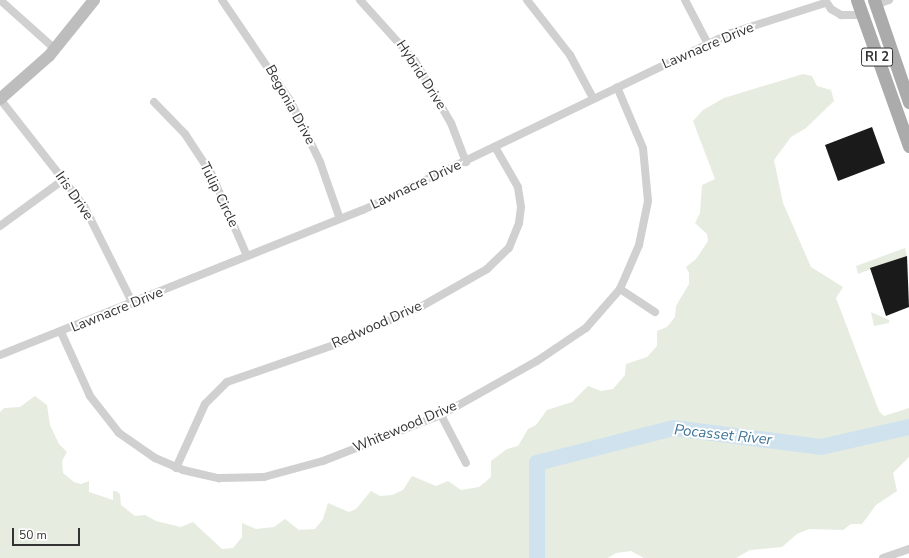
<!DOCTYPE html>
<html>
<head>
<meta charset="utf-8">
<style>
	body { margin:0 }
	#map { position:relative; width:909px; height:558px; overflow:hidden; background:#fff; font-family:"Nunito Sans",sans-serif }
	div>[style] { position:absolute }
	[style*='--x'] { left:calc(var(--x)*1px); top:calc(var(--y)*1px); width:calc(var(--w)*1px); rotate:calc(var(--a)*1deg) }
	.green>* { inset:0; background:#e6ecdf }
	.river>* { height:16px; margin:-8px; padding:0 8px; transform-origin:8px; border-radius:8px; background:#cfe2ee }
	.building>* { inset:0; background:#1a1a1a }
	.street>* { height:8px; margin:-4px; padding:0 4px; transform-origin:4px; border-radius:4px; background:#d0d0d0 }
	.secondary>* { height:12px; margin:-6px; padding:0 6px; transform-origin:6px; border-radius:6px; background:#bdbdbd }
	.primary>* { height:13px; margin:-6.5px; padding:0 6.5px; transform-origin:6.5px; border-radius:6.5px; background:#ababab }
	span { translate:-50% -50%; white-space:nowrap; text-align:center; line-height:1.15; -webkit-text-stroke:4px #fff; paint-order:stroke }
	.shield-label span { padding:1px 3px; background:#fff; border:1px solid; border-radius:3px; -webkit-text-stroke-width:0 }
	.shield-label { font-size:13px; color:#333; font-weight:700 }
	.street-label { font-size:14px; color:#333 }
	.water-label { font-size:15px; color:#3f7597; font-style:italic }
	.scale { position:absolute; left:12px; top:528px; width:68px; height:18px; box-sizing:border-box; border:2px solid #333; border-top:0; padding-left:5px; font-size:12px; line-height:14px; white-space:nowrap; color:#333; -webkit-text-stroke:3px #fff; paint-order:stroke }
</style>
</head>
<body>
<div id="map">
	<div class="green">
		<i style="clip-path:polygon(803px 74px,812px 76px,817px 86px,831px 90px,834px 101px,806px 128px,791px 137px,774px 160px,783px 203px,811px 267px,843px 287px,836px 298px,879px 411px,884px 416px,909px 408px,909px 457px,893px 473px,897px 491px,876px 505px,862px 524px,851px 524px,843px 530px,809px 529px,797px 534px,782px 547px,750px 550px,736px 558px,644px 558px,631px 551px,616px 553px,608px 558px,0 558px,0 412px,4px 408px,20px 407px,35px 396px,47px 405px,50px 425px,59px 444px,67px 452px,62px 461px,63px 473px,74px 482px,81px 484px,89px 481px,89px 492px,113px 500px,113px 491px,116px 491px,120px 494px,121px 505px,135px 516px,145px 515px,156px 521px,181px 527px,193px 522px,222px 549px,233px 548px,242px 537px,242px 523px,256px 529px,274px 527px,285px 519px,299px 530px,315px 529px,323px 519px,328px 503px,349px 512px,356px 509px,371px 491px,380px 496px,392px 495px,403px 490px,412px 476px,436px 486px,448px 481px,461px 490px,479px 487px,491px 477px,491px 461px,507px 449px,518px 446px,528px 429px,536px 425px,547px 410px,572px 402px,588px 386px,601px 391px,613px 389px,625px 375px,626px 364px,647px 357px,657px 346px,657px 331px,667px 327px,675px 317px,676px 306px,689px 284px,689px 273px,686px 267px,696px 259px,708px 241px,707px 234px,695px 223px,700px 213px,702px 185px,715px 179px,693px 121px,703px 110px,724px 98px)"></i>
		<i style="clip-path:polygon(905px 248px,907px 256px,858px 274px,856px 266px)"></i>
		<i style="clip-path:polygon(871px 312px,889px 320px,889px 323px,874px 326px)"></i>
	</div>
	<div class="river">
		<i style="--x:537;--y:558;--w:95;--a:-90"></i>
		<i style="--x:537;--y:463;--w:140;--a:-14.4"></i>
		<i style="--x:673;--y:428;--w:149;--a:7.3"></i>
		<i style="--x:821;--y:447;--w:90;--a:-12.8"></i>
	</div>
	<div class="building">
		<i style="clip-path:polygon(872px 127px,885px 163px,838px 181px,825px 145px)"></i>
		<i style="clip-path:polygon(907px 256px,909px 307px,886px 316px,870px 268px)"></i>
	</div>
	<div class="street">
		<i style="--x:0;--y:0;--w:74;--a:41.7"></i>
		<i style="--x:222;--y:0;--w:123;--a:55.9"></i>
		<i style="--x:291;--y:102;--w:67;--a:64.2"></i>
		<i style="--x:320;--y:162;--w:60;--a:70.7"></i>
		<i style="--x:360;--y:0;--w:82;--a:48"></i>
		<i style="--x:415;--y:61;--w:72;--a:59.9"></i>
		<i style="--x:451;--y:123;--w:42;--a:69"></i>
		<i style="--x:527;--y:0;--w:70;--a:52"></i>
		<i style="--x:570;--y:55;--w:49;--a:61.9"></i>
		<i style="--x:685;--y:0;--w:50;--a:62.4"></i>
		<i style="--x:825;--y:0;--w:11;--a:56"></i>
		<i style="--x:831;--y:9;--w:12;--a:31"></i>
		<i style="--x:841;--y:15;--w:22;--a:0"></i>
		<i style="--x:875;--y:5;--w:15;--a:-20"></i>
		<i style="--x:0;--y:99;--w:136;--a:51.9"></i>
		<i style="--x:84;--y:206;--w:110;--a:63.4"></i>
		<i style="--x:154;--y:102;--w:45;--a:45.9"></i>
		<i style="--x:185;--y:134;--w:49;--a:56.6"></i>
		<i style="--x:212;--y:175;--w:88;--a:66.6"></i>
		<i style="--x:0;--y:226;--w:78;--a:-36.1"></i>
		<i style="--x:620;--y:289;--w:42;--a:33.3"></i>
		<i style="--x:61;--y:332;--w:70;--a:65.6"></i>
		<i style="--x:90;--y:396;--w:47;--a:51.9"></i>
		<i style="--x:119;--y:433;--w:44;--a:34.8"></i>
		<i style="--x:155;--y:458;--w:30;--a:23"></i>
		<i style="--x:183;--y:470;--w:37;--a:13"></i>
		<i style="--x:219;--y:478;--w:45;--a:-1.3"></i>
		<i style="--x:264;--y:477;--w:61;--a:-15.2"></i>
		<i style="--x:323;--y:461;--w:127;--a:-21.3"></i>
		<i style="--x:441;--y:415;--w:110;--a:-29.4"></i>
		<i style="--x:537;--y:361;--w:59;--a:-34"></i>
		<i style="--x:586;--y:328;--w:52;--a:-48.9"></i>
		<i style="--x:620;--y:289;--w:48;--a:-66.6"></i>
		<i style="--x:639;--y:245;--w:45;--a:-78.4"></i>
		<i style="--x:648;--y:201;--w:53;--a:-95.4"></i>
		<i style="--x:643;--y:148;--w:66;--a:-113.1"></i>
		<i style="--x:0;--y:355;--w:391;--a:-21.8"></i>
		<i style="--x:363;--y:210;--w:408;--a:-25.7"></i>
		<i style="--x:731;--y:33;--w:99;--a:-17.7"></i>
		<i style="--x:441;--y:415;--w:54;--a:62.5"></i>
		<i style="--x:176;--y:468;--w:70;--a:-65.6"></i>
		<i style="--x:205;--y:404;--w:31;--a:-45"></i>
		<i style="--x:227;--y:382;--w:113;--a:-19.1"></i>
		<i style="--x:334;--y:345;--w:96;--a:-23.9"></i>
		<i style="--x:422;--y:306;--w:75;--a:-29.6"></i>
		<i style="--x:487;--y:269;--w:30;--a:-44"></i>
		<i style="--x:509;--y:248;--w:27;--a:-68"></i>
		<i style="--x:519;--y:223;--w:16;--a:-83"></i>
		<i style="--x:521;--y:207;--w:20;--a:-99"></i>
		<i style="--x:518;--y:187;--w:46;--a:-119.9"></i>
		<i style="--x:883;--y:558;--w:28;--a:-19"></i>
	</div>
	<div class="secondary">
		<i style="--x:0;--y:99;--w:65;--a:-41.3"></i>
		<i style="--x:49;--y:56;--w:72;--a:-51.2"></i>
	</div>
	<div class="primary">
		<i style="--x:857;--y:0;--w:155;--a:70.4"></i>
		<i style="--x:874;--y:0;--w:108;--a:71.1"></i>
	</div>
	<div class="shield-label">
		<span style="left:877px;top:57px">RI 2</span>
	</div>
	<div class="street-label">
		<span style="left:708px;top:46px;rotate:-23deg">Lawnacre Drive</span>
		<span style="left:421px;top:75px;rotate:57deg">Hybrid Drive</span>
		<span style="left:290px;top:105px;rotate:61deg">Begonia Drive</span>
		<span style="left:416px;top:185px;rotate:-25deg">Lawnacre Drive</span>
		<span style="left:219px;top:195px;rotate:64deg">Tulip Circle</span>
		<span style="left:74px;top:196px;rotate:55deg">Iris Drive</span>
		<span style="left:117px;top:310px;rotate:-22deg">Lawnacre Drive</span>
		<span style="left:377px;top:325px;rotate:-24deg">Redwood Drive</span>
		<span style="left:405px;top:427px;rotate:-23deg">Whitewood Drive</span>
	</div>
	<div class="water-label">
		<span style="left:723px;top:435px;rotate:6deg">Pocasset River</span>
	</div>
	<div class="scale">50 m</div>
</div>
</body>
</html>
